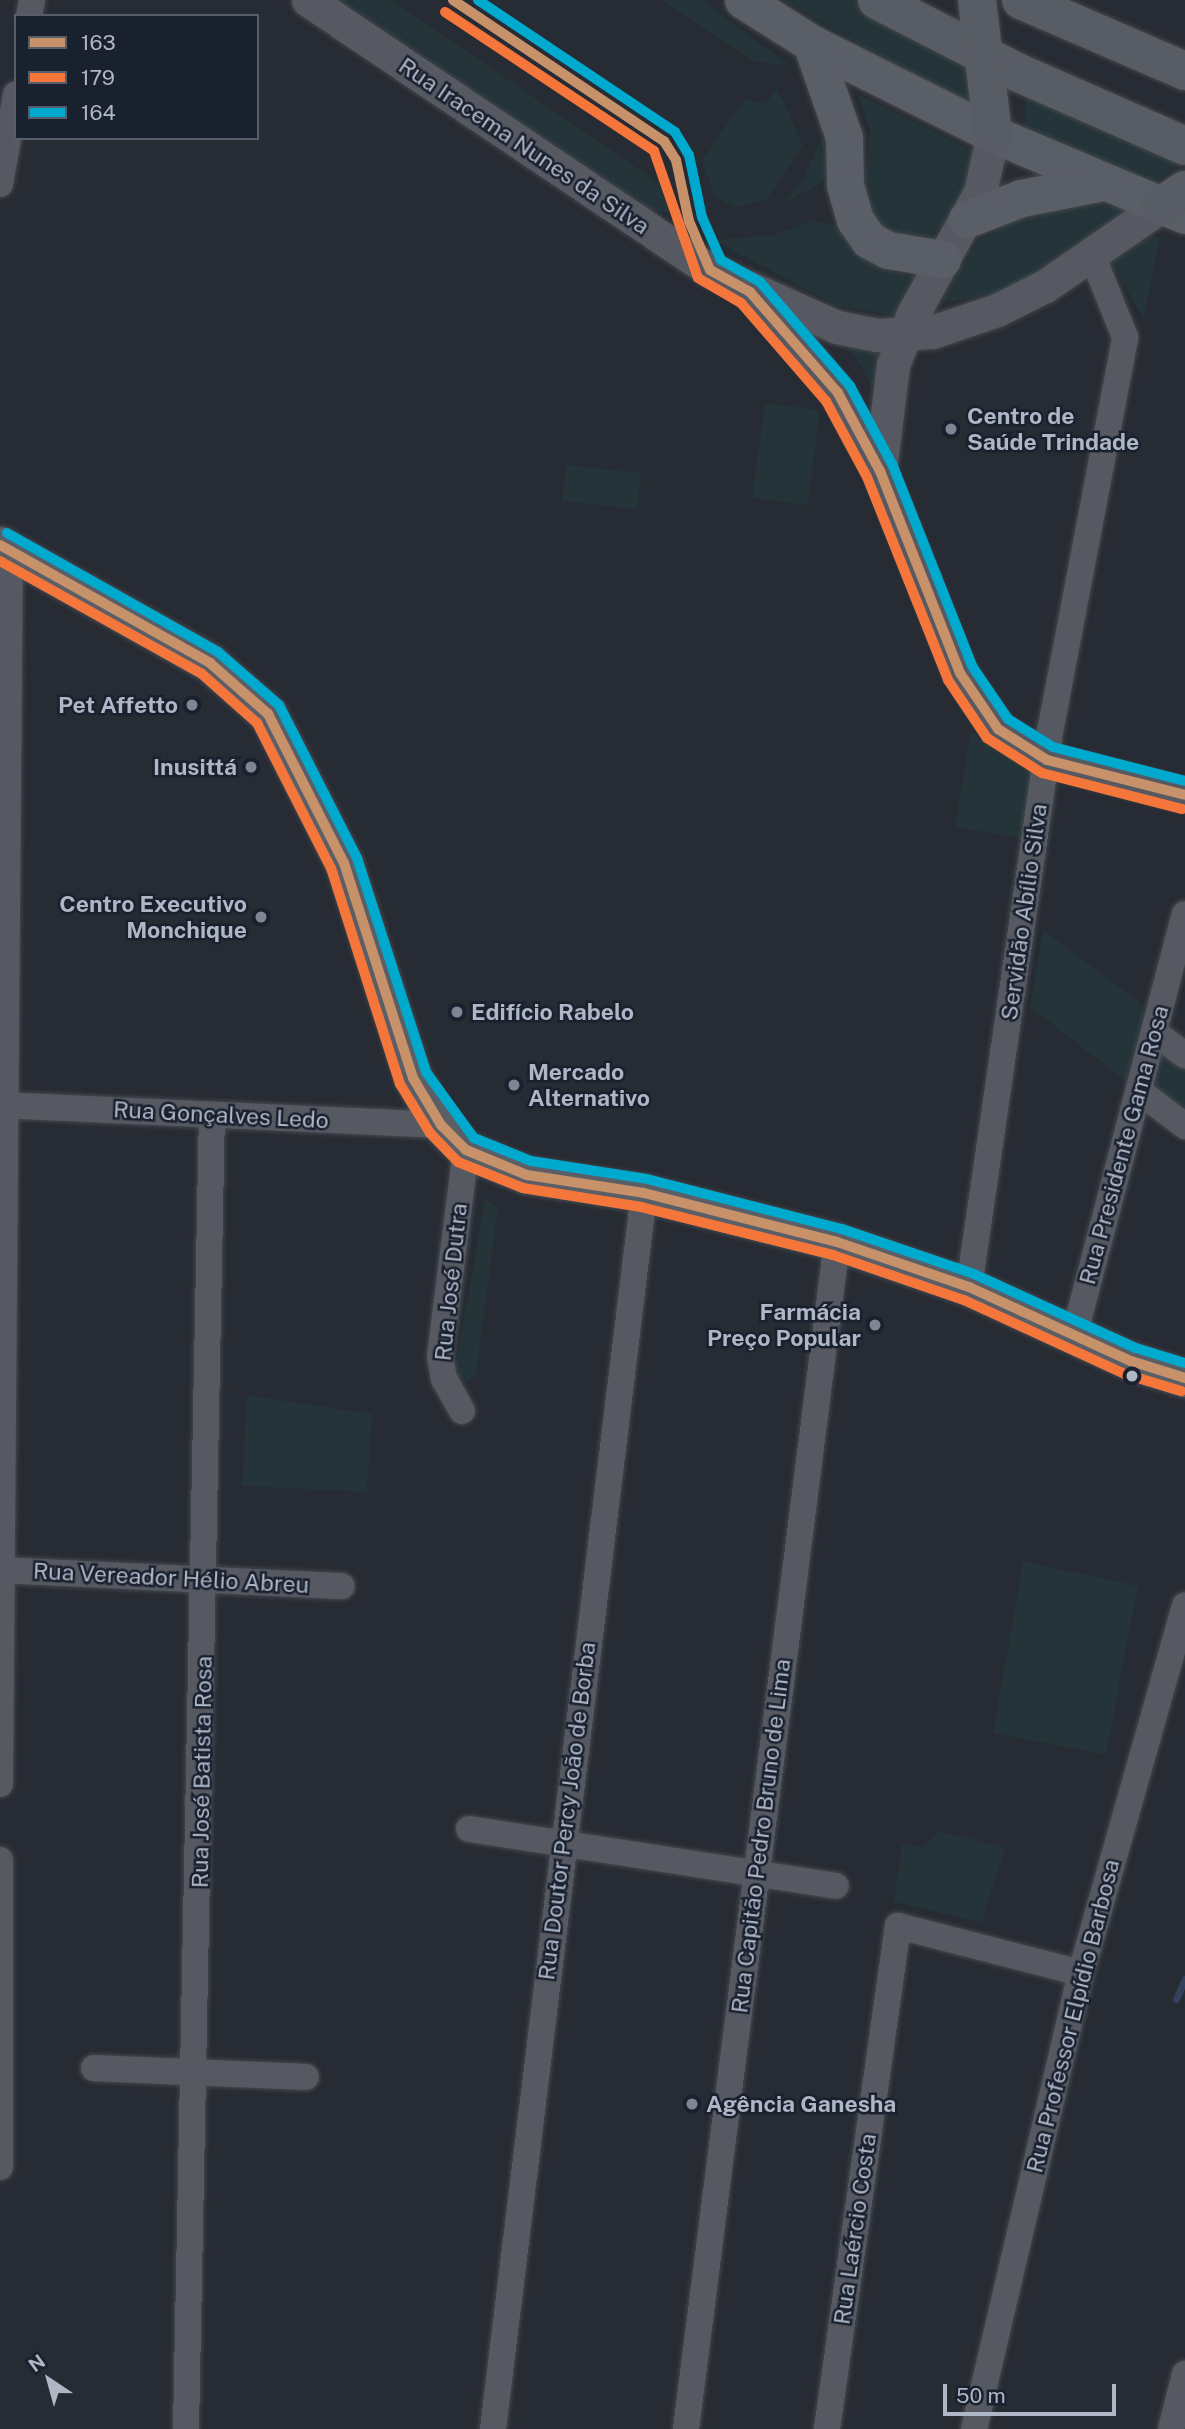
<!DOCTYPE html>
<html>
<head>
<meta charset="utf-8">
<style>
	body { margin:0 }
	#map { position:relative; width:1185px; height:2429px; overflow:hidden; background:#272b33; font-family:"Public Sans",sans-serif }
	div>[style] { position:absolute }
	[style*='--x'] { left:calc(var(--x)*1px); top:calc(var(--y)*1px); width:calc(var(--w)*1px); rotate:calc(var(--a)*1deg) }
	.green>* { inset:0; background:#243439 }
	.stream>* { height:7px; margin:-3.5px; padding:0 3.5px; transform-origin:3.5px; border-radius:3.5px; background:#33415c }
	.roads { filter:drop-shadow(0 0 2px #44474e) drop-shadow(0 0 2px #44474e) }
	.minor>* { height:26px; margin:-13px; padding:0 13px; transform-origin:13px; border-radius:13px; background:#565962 }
	.tertiary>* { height:33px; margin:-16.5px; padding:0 16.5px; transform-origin:16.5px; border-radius:16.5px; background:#565962 }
	.secondary>* { height:37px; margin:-18.5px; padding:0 18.5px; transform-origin:18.5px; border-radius:18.5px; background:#5a5e67 }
	.primary>* { height:38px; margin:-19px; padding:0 19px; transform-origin:19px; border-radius:19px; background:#585c64 }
	.bus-1>* { height:10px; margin:-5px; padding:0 5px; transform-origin:5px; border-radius:5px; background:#c7916a }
	.bus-2>* { height:10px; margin:-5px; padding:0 5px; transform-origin:5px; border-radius:5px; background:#f5763a }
	.bus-3>* { height:10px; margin:-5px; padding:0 5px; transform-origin:5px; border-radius:5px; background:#00a9ce }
	.dots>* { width:19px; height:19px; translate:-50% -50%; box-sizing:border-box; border:4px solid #1a212e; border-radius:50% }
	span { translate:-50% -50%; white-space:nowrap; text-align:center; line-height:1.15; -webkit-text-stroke:5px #1a212e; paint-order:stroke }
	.street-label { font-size:23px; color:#afb6c6 }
	.poi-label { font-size:23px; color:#afb6c6; font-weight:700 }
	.left { translate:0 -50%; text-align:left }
	.right { translate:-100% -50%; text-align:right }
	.legend { position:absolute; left:14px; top:14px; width:245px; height:126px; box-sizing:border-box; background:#1a212e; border:2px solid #565d6b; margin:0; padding:9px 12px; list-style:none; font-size:21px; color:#afb6c6 }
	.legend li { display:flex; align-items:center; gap:14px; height:35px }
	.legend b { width:35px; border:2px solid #565d6b }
	.north { position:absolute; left:14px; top:2345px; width:70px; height:70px; -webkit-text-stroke:5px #1a212e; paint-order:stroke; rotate:324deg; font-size:19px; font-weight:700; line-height:28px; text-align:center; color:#afb6c6 }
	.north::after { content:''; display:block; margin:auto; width:24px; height:32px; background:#afb6c6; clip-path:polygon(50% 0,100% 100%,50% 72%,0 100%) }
	.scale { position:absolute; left:943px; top:2384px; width:173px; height:32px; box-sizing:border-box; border:4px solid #afb6c6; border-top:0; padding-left:9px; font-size:21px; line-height:24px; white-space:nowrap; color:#afb6c6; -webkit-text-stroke:5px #1a212e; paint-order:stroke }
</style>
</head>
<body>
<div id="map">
	<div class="green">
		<i style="clip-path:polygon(339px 0,392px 0,669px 190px,677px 213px,651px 211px)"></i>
		<i style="clip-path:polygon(661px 0,702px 0,790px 66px,752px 61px)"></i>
		<i style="clip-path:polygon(782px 0,853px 0,968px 62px,972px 107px)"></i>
		<i style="clip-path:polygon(777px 88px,803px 145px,766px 200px,735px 207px,716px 198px,702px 162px,745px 98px,765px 104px)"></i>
		<i style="clip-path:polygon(1026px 91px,1185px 161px,1148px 187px,1026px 133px)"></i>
		<i style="clip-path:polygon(858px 94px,976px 152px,969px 189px,953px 218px,925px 240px,884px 237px,863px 196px,870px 130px)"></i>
		<i style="clip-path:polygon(828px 138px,832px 167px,819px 185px,784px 203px,803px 180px,821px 139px)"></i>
		<i style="clip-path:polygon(1089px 202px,1130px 210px,1048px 266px,990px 294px,939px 304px,979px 239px,1046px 203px)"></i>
		<i style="clip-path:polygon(813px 220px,832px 225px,890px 272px,918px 277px,899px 317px,835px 305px,714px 240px,773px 235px)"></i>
		<i style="clip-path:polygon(1144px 235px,1160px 237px,1144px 318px,1111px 264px)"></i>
		<i style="clip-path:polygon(840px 340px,885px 348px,876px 396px,861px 365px)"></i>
		<i style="clip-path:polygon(765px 403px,820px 410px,808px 505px,752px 498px)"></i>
		<i style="clip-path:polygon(566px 465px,641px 473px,637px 509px,562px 501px)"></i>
		<i style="clip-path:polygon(971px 732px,1042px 770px,1027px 839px,955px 827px)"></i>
		<i style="clip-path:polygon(1043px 930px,1146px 1007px,1126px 1081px,1030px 1007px)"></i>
		<i style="clip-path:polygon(1162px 1046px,1185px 1064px,1185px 1118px,1150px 1091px)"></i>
		<i style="clip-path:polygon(485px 1200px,498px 1207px,476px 1375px,465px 1383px,454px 1374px)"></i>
		<i style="clip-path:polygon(247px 1395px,372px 1414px,367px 1492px,242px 1486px)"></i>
		<i style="clip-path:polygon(1023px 1561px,1138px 1586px,1106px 1755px,993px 1733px)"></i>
		<i style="clip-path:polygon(940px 1831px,1005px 1847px,982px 1922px,894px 1902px,902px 1844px,924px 1847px)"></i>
	</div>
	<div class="stream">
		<i style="--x:1176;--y:1999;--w:22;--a:-66"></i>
	</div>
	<div class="roads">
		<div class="minor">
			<i style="--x:29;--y:16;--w:16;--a:-79"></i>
			<i style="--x:0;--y:184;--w:91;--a:-79.9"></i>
			<i style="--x:1154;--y:1032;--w:39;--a:37"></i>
			<i style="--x:1139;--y:1091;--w:58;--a:37.3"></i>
			<i style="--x:0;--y:1105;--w:441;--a:2.6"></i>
			<i style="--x:969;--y:1287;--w:561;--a:-81.7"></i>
			<i style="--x:1050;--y:732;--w:402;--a:-79.2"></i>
			<i style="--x:1125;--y:337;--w:88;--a:-111.9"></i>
			<i style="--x:1074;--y:1336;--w:436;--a:-75.3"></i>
			<i style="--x:462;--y:1411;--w:37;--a:-119"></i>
			<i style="--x:444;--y:1379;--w:23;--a:-100"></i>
			<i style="--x:440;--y:1356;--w:208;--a:-82.8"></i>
			<i style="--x:0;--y:1570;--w:342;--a:2.7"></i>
			<i style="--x:0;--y:1784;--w:1234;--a:-89.54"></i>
			<i style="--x:469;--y:1829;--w:371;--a:8.8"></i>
			<i style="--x:0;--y:1860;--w:307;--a:90"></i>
			<i style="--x:94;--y:2068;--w:212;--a:2.4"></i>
			<i style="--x:186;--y:2429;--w:1314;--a:-88.87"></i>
			<i style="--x:493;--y:2429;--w:1245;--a:-83.03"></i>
			<i style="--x:686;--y:2429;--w:1197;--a:-82.75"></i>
			<i style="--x:827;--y:2429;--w:508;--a:-81.97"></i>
			<i style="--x:898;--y:1926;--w:189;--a:14.4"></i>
			<i style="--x:974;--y:2429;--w:468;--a:-76.8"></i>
			<i style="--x:1081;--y:1973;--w:382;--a:-74.2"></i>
			<i style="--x:1171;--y:2429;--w:57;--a:-75.7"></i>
		</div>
		<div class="tertiary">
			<i style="--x:308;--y:0;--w:484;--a:33.9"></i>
			<i style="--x:710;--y:270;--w:139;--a:24.2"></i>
			<i style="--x:837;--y:327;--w:41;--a:11.3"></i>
			<i style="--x:877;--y:335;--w:55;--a:-3.1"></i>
			<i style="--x:932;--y:332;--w:69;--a:-18.7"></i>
			<i style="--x:997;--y:310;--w:54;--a:-26.6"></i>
			<i style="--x:1045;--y:286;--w:141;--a:-34.6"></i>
			<i style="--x:765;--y:306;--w:114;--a:50"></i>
			<i style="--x:838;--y:393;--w:89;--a:61.7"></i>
			<i style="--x:880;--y:471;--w:217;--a:68.4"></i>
			<i style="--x:960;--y:673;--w:68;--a:55.8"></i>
			<i style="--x:998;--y:729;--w:58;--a:32.3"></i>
			<i style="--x:1047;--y:760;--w:142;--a:14.2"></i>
			<i style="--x:880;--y:471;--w:107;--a:-83"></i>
			<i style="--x:893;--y:365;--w:55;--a:-68.6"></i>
			<i style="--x:913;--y:314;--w:139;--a:-61.2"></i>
			<i style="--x:980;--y:192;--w:59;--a:-77.4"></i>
		</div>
		<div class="secondary">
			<i style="--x:743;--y:0;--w:80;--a:32.3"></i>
			<i style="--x:811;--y:43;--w:203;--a:26.6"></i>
			<i style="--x:993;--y:134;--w:208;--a:22.9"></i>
			<i style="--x:811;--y:43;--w:100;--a:70.7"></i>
			<i style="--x:844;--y:137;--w:48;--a:88.8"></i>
			<i style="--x:845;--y:185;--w:36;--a:74"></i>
			<i style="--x:855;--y:220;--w:24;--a:55"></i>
			<i style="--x:869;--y:240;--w:21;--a:28"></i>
			<i style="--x:888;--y:250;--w:55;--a:9.5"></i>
			<i style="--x:967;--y:219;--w:58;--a:-21.3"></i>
			<i style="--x:1021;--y:198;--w:85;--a:-10.9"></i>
			<i style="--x:0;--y:545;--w:241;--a:29.3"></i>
			<i style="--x:210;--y:663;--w:77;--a:41.3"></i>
			<i style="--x:268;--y:714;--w:167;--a:63"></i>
			<i style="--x:344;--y:863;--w:226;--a:72.2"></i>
			<i style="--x:413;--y:1078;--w:55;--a:59.2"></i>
			<i style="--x:441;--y:1125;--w:35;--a:45"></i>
			<i style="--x:466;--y:1150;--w:66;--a:22.3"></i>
			<i style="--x:527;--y:1175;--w:118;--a:8.7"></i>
			<i style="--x:644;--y:1193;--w:199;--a:14.2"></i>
			<i style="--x:837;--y:1242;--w:139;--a:18.8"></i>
			<i style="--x:969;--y:1287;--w:178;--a:24.6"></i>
			<i style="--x:1131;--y:1361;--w:57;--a:17.5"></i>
		</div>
		<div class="primary">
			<i style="--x:877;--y:0;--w:160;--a:27.2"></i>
			<i style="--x:1019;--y:73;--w:181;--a:23.7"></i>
			<i style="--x:977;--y:0;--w:135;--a:83.2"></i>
			<i style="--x:1021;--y:0;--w:179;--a:23.4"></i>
			<i style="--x:1161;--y:206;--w:29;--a:-34"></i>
		</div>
	</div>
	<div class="bus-1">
		<i style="--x:453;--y:0;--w:254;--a:33.8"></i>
		<i style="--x:664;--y:141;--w:22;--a:58"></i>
		<i style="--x:676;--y:160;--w:62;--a:78"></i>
		<i style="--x:689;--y:221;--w:53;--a:66.8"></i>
		<i style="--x:710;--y:270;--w:46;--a:28.8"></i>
		<i style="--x:750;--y:292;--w:134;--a:48.9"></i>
		<i style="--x:838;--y:393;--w:89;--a:61.7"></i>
		<i style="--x:880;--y:471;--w:217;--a:68.4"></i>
		<i style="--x:960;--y:673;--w:68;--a:55.8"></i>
		<i style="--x:998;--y:729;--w:58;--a:32.3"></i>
		<i style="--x:1047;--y:760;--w:142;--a:14.2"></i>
		<i style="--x:0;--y:545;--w:241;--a:29.3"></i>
		<i style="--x:210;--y:663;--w:77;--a:41.3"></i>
		<i style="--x:268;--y:714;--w:167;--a:63"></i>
		<i style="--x:344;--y:863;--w:226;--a:72.2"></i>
		<i style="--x:413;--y:1078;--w:55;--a:59.2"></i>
		<i style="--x:441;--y:1125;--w:35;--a:45"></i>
		<i style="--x:466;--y:1150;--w:66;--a:22.3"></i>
		<i style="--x:527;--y:1175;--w:118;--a:8.7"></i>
		<i style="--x:644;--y:1193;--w:199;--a:14.2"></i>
		<i style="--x:837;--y:1242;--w:139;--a:18.8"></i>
		<i style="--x:969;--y:1287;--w:178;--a:24.6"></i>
		<i style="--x:1131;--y:1361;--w:57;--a:17.5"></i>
	</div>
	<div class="bus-2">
		<i style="--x:445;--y:12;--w:251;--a:33.6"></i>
		<i style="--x:654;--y:151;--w:134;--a:70.9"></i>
		<i style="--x:698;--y:278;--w:50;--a:30.2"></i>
		<i style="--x:741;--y:303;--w:130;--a:49.1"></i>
		<i style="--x:826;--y:401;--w:86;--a:61.7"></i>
		<i style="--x:867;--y:477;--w:219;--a:68.2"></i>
		<i style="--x:948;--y:680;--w:70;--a:56.1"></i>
		<i style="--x:987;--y:738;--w:65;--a:32.5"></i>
		<i style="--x:1042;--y:773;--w:145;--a:14.4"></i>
		<i style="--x:0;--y:561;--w:231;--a:29.2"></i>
		<i style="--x:202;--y:674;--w:74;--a:41.7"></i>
		<i style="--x:257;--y:723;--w:163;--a:63"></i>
		<i style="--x:331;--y:868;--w:227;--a:72.3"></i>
		<i style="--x:400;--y:1084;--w:57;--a:58.5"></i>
		<i style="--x:430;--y:1133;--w:40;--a:46"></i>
		<i style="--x:458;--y:1162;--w:70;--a:21.8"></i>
		<i style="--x:523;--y:1188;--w:120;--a:9.1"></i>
		<i style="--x:641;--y:1207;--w:198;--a:14"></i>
		<i style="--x:833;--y:1255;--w:139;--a:19"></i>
		<i style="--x:964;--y:1300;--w:177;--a:24.7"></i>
		<i style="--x:1125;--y:1374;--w:59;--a:16.9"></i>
	</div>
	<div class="bus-3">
		<i style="--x:478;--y:0;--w:237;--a:33.8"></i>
		<i style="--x:675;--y:132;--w:27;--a:59"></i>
		<i style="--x:689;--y:155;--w:63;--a:78.2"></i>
		<i style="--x:702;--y:217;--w:47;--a:66.2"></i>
		<i style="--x:721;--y:260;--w:45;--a:29.4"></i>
		<i style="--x:760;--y:282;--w:138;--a:49.1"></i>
		<i style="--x:850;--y:386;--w:91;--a:61.7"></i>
		<i style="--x:893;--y:466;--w:215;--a:68.4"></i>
		<i style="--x:972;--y:666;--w:64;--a:55.8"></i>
		<i style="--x:1008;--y:719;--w:53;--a:31.9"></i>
		<i style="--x:1053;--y:747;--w:136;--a:14.4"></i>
		<i style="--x:7;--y:533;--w:242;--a:29.4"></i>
		<i style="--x:218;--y:652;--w:81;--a:41"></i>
		<i style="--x:279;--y:705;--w:172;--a:63"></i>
		<i style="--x:357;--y:858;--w:225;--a:72.1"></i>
		<i style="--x:426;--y:1072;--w:82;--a:54"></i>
		<i style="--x:474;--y:1138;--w:61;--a:22"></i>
		<i style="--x:531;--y:1161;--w:117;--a:8.8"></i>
		<i style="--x:647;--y:1179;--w:201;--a:14.4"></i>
		<i style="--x:842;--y:1229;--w:139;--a:18.8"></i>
		<i style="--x:974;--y:1274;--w:178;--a:24.6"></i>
		<i style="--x:1136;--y:1348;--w:51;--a:17"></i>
	</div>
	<div class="dots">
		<i style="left:951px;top:429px;background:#7f8593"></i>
		<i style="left:192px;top:705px;background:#7f8593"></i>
		<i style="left:251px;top:767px;background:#7f8593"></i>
		<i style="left:261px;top:917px;background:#7f8593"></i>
		<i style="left:457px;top:1012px;background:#7f8593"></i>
		<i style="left:514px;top:1085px;background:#7f8593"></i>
		<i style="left:875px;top:1325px;background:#7f8593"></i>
		<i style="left:1132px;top:1376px;background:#afb6c6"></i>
		<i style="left:692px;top:2104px;background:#7f8593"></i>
	</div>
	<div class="street-label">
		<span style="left:524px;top:146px;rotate:34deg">Rua Iracema Nunes da Silva</span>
		<span style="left:1024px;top:912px;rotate:-82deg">Servidão Abílio Silva</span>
		<span style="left:221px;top:1115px;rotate:3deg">Rua Gonçalves Ledo</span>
		<span style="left:1124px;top:1145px;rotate:-75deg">Rua Presidente Gama Rosa</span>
		<span style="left:451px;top:1282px;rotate:-84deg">Rua José Dutra</span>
		<span style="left:171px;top:1578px;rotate:3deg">Rua Vereador Hélio Abreu</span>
		<span style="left:202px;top:1772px;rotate:-89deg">Rua José Batista Rosa</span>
		<span style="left:567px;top:1811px;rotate:-83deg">Rua Doutor Percy João de Borba</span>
		<span style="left:761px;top:1836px;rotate:-83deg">Rua Capitão Pedro Bruno de Lima</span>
		<span style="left:1073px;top:2016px;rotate:-76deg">Rua Professor Elpídio Barbosa</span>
		<span style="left:855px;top:2229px;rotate:-82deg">Rua Laércio Costa</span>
	</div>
	<div class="poi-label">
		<span class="left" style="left:967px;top:429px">Centro de<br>Saúde Trindade</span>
		<span class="right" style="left:178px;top:705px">Pet Affetto</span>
		<span class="right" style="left:237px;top:767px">Inusittá</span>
		<span class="right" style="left:247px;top:917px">Centro Executivo<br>Monchique</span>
		<span class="left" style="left:471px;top:1012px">Edifício Rabelo</span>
		<span class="left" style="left:528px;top:1085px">Mercado<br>Alternativo</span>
		<span class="right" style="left:861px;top:1325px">Farmácia<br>Preço Popular</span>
		<span class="left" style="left:706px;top:2104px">Agência Ganesha</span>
	</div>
	<ul class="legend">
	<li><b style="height:9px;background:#c7916a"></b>163</li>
	<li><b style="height:9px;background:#f5763a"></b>179</li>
	<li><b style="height:9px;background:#00a9ce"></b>164</li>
	</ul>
	<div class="north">N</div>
	<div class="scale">50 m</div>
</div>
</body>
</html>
